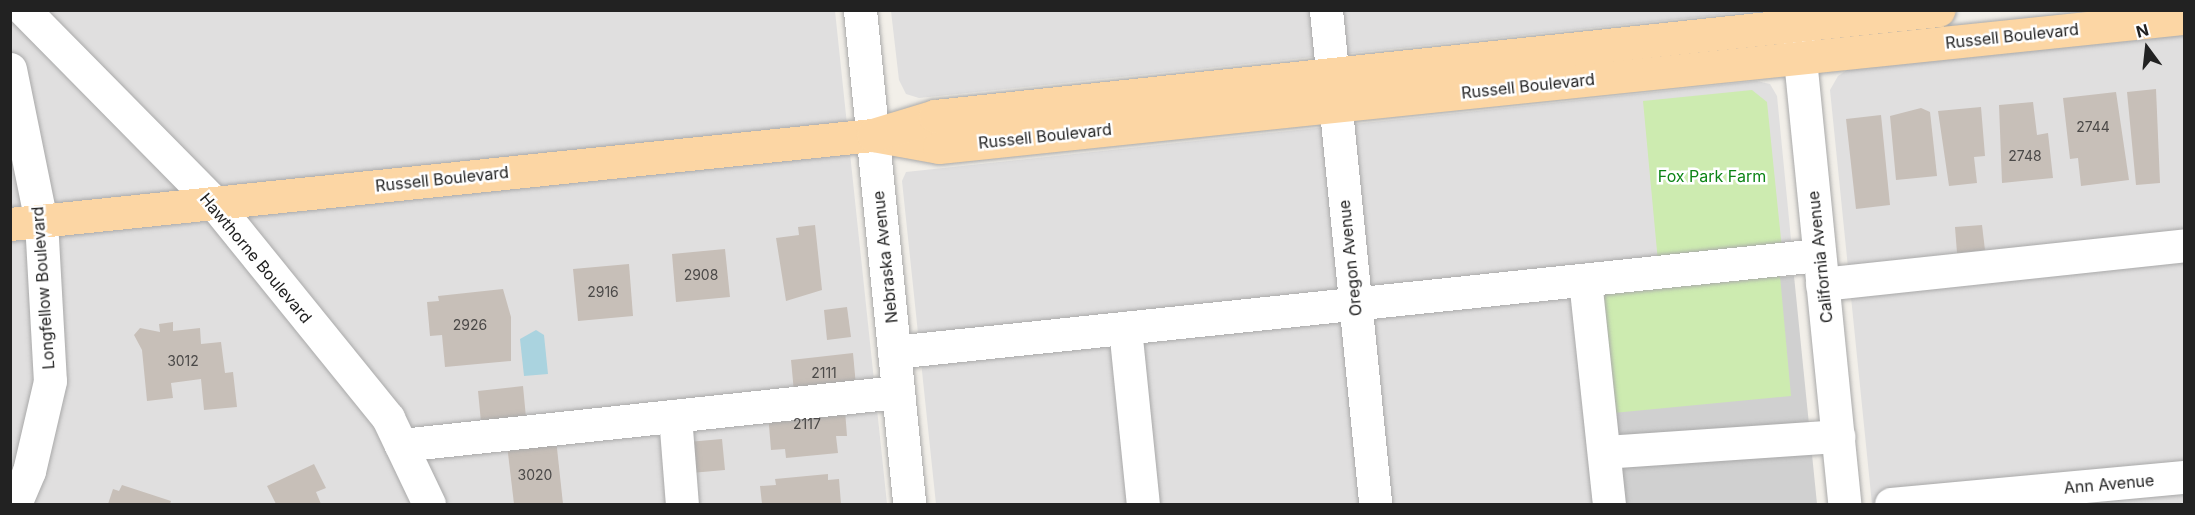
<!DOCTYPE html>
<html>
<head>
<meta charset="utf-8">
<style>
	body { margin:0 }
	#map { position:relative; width:2195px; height:515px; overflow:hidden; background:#f2efe9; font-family:Inter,sans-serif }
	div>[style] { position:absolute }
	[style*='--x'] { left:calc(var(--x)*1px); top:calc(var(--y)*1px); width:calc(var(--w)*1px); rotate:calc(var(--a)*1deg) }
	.residential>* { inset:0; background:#e0dfdf }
	.religious>* { inset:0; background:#d0d0d0 }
	.grass>* { inset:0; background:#cdebb0 }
	.water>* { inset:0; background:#aad3df }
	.building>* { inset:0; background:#c7bfb8 }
	.roads { filter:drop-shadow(0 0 2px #a9a9a9) drop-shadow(0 0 2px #a9a9a9) }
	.minor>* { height:33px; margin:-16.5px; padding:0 16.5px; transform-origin:16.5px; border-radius:16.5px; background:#fff }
	.major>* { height:33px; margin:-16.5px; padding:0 16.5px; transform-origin:16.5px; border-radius:16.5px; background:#fcd6a4 }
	span { translate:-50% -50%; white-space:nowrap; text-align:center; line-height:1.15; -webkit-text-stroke:5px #fff; paint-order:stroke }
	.number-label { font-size:14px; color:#4b4948 }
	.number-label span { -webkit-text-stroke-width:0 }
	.street-label { font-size:16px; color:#222 }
	.park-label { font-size:16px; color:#0c8416 }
	.frame { position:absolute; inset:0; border:12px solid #222; pointer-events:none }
	.north { position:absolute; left:2117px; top:18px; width:60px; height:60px; -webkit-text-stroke:4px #fff; paint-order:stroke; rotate:345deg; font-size:16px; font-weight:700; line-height:24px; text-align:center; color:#222 }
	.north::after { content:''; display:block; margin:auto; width:21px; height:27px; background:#222; clip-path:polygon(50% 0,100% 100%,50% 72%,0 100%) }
</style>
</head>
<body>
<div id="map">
	<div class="residential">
		<i style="clip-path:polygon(10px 11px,835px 11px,887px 504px,11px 504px)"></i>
		<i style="clip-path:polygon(891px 11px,1756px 11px,919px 98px,906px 94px,899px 80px)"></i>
		<i style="clip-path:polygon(2184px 34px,2184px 504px,1872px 504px,1830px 90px,1838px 76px,1850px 68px)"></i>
		<i style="clip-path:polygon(1757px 81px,1770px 84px,1777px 96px,1792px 250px,1601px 504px,936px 504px,902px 181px,906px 172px)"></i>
	</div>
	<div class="religious">
		<i style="clip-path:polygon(1794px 276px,1817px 504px,1622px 504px,1602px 293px)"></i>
	</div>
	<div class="grass">
		<i style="clip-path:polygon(1752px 90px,1767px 102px,1782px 249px,1658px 262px,1643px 101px)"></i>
		<i style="clip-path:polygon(1780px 276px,1791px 396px,1613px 413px,1602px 293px)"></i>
	</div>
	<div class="water">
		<i style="clip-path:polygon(536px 330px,544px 335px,548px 374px,524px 376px,520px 339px)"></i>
	</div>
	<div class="building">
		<i style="clip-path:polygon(2156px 89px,2160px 183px,2136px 185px,2127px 92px)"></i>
		<i style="clip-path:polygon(2116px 92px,2129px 180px,2081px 186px,2078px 158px,2070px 159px,2063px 98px)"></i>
		<i style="clip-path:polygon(2033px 102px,2037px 135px,2048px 133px,2053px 178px,2002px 183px,1999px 105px)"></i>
		<i style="clip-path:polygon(1981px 107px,1985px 156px,1974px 157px,1977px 183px,1949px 186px,1938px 111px)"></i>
		<i style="clip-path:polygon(1921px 108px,1930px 112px,1937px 176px,1896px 180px,1890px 116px)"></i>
		<i style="clip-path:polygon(1881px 115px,1890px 205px,1856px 209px,1846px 119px)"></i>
		<i style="clip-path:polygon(815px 225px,822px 290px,786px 301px,776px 238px,799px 235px,798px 227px)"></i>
		<i style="clip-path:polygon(1982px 225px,1985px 250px,1957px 253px,1955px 227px)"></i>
		<i style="clip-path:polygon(725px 249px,730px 297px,676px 302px,672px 254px)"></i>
		<i style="clip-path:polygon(629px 264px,633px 316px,578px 321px,573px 269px)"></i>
		<i style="clip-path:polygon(503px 289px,511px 317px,511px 361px,445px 367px,442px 335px,430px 336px,427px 302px,439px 301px,438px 296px)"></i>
		<i style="clip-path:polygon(847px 307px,851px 337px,827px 340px,824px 310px)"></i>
		<i style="clip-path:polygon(173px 322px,173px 331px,200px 328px,201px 344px,221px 342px,225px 373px,233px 372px,237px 407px,204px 410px,201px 379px,171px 383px,173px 398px,147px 401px,142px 350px,134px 335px,140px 328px,160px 332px,159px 324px)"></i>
		<i style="clip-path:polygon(853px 353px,856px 386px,794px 392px,791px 360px)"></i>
		<i style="clip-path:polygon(523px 386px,526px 418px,481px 422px,478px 391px)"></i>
		<i style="clip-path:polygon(845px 410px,847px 436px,836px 436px,838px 453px,786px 458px,785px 449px,771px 450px,768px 413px)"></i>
		<i style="clip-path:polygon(556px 439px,563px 504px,514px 504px,507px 445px)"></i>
		<i style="clip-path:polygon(722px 439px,725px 470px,691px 473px,688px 442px)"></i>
		<i style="clip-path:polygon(314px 464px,326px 488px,316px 492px,321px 504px,276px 504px,267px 486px)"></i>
		<i style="clip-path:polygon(828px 474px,828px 480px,839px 479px,841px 504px,762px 504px,760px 486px,776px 485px,775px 479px)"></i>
		<i style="clip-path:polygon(122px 485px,171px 501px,170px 504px,108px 504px,113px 489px,119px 491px)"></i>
	</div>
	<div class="roads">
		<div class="minor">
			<i style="--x:24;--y:10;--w:271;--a:45.4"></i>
			<i style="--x:214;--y:203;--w:277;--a:51"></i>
			<i style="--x:388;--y:418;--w:95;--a:64.5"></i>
			<i style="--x:860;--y:10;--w:496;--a:84.3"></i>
			<i style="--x:1326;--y:10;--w:496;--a:84.3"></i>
			<i style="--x:1797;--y:29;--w:477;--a:84.3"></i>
			<i style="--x:10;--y:69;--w:155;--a:78.5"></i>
			<i style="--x:41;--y:221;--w:160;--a:86.8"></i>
			<i style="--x:50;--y:381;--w:92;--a:103.1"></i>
			<i style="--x:29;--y:471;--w:36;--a:113"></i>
			<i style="--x:1585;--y:280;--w:225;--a:83.9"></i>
			<i style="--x:1822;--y:284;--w:364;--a:-6.1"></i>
			<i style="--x:1125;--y:328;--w:177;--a:84.2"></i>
			<i style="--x:894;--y:352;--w:930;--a:-5.99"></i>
			<i style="--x:675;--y:416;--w:88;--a:85.5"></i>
			<i style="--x:401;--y:445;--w:500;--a:-6.1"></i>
			<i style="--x:1604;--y:452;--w:235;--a:-3.9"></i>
			<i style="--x:1891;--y:504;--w:294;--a:-5.3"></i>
		</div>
		<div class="major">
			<i style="--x:873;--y:135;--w:67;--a:10.3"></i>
			<i style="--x:939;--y:147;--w:1252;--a:-5.92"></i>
			<i style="--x:10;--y:224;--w:868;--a:-5.89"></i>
			<i style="--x:873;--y:135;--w:65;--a:-17"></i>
			<i style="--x:935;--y:116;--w:1009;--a:-6.03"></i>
		</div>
	</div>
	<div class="number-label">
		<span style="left:2093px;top:127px">2744</span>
		<span style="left:2025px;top:156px">2748</span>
		<span style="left:701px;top:275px">2908</span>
		<span style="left:603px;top:292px">2916</span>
		<span style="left:470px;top:325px">2926</span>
		<span style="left:183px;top:361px">3012</span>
		<span style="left:824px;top:373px">2111</span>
		<span style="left:807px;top:424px">2117</span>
		<span style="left:535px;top:475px">3020</span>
	</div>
	<div class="street-label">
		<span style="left:2012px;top:36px;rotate:-6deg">Russell Boulevard</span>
		<span style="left:1528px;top:86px;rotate:-6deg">Russell Boulevard</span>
		<span style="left:1045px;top:136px;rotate:-6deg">Russell Boulevard</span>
		<span style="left:442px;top:179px;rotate:-6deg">Russell Boulevard</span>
		<span style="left:885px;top:257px;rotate:-96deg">Nebraska Avenue</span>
		<span style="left:1820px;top:257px;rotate:-96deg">California Avenue</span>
		<span style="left:256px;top:258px;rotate:50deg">Hawthorne Boulevard</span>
		<span style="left:1350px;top:258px;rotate:-96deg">Oregon Avenue</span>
		<span style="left:43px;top:288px;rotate:-94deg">Longfellow Boulevard</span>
		<span style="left:2109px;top:484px;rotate:-5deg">Ann Avenue</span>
	</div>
	<div class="park-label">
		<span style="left:1712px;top:176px">Fox Park Farm</span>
	</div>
	<div class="frame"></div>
	<div class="north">N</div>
</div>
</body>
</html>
